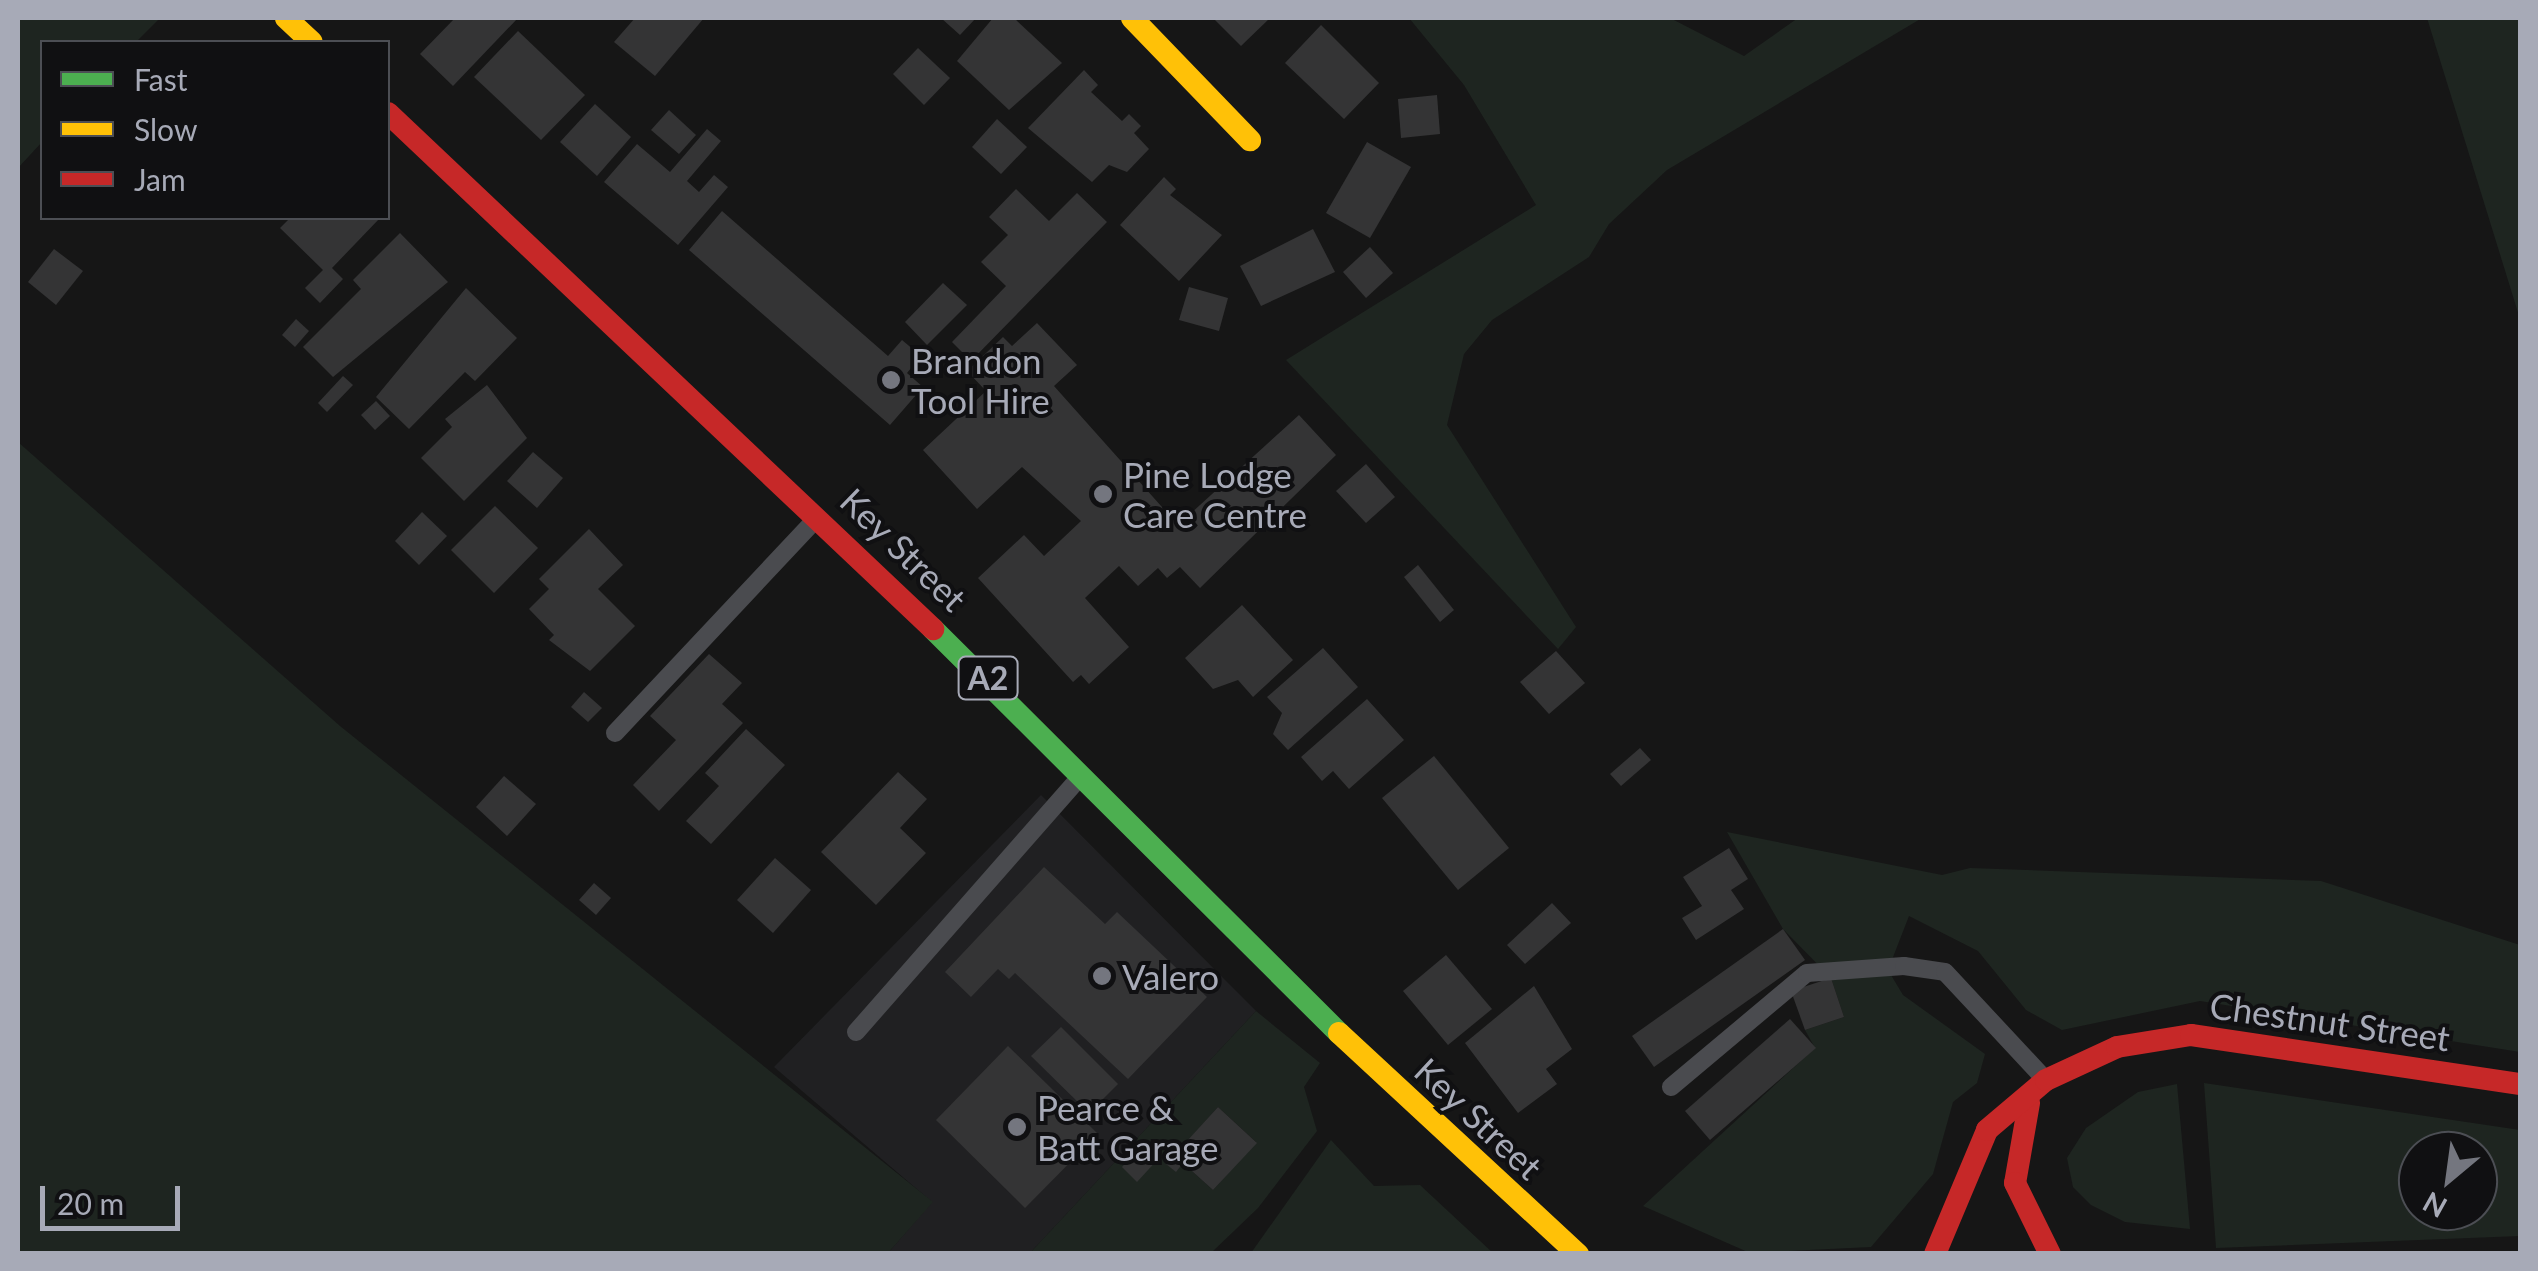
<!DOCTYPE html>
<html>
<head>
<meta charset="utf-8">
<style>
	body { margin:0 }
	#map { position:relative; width:2538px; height:1271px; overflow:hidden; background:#161616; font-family:Lato,sans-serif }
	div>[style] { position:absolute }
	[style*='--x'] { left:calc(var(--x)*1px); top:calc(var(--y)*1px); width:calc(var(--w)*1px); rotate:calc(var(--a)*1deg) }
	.built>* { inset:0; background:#202022 }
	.green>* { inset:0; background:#1e2520 }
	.building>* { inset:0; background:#343435 }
	.lane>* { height:18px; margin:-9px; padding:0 9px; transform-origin:9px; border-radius:9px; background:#4a4b4f }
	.fast>* { height:22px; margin:-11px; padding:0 11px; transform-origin:11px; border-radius:11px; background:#4caf50 }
	.slow>* { height:22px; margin:-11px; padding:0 11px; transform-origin:11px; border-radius:11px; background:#ffc107 }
	.jam>* { height:22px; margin:-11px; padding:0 11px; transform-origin:11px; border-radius:11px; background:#c62828 }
	.dots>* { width:28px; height:28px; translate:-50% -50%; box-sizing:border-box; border:5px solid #101012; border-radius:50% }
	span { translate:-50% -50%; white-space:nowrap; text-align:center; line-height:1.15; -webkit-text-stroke:8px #101012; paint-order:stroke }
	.shield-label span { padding:2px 8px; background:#101012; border:2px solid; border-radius:8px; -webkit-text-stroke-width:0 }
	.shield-label { font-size:32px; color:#a7aab7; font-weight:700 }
	.poi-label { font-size:35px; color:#a7aab7 }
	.left { translate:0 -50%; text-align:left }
	.street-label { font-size:35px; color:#a7aab7 }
	.frame { position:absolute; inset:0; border:20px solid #a7aab7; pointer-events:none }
	.legend { position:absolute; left:40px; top:40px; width:350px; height:180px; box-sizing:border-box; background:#101012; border:2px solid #4c4e54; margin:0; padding:12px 18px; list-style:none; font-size:30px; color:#a7aab7 }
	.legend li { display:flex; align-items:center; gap:20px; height:50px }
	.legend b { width:50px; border:2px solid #4c4e54 }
	.north { position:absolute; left:2398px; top:1131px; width:100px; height:100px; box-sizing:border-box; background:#101012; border:2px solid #4c4e54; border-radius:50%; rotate:209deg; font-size:28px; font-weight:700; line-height:40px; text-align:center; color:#a7aab7 }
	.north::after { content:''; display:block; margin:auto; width:35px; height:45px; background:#74767f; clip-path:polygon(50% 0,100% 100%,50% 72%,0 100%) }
	.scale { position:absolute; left:40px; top:1186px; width:140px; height:45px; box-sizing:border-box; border:5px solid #a7aab7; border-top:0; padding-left:12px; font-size:30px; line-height:35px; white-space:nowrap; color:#a7aab7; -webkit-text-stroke:8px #101012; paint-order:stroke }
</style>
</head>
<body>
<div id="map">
	<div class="built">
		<i style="clip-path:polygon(1041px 795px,1256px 1011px,1030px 1253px,888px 1253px,932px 1202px,774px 1067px)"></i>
	</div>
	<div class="green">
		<i style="clip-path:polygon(18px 18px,160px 18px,136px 42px,42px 42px,42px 142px,18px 168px)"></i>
		<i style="clip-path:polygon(1409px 18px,1670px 18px,1744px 56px,1798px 18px,1922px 18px,1667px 170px,1609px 224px,1589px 257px,1492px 320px,1464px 354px,1447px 425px,1576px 627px,1558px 649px,1286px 360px,1536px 205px,1464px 85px)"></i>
		<i style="clip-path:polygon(2427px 18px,2520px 18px,2520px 319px)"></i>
		<i style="clip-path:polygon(18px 442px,340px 726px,933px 1202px,888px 1253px,18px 1253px)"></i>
		<i style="clip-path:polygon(1727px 832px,1942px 875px,1970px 868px,2321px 881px,2520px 945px,2520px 1052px,2200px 1001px,2062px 1030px,2026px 1010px,1978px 951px,1909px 916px,1888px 970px,1903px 995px,1985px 1054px,1977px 1083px,1953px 1102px,1933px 1174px,1871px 1247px,1750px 1253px,1643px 1206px,1815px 1048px,1805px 1030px,1844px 1017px,1831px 978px,1783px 929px)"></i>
		<i style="clip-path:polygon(evenodd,1256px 1011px,1320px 1063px,1304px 1087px,1317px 1131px,1258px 1208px,1211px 1253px,1029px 1254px,1256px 1011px,1218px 1107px,1256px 1142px,1213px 1190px,1183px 1163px,1176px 1171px,1167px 1164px,1218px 1107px)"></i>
		<i style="clip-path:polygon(evenodd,2204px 1083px,2520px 1130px,2520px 1236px,2216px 1248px,2204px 1083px,2418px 1151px,2478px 1151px,2478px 1211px,2418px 1211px,2418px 1151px)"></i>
		<i style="clip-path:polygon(2177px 1084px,2190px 1229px,2125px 1222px,2091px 1205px,2073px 1187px,2067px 1158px,2086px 1128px,2138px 1092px)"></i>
		<i style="clip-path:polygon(1331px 1140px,1374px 1186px,1420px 1185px,1493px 1253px,1251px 1253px)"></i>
	</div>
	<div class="building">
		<i style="clip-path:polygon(455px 18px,518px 18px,453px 86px,420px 54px)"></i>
		<i style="clip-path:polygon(635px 18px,704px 18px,655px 76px,614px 42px)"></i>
		<i style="clip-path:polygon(941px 18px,976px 18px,960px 35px)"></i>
		<i style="clip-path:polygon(993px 18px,1014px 18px,1062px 63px,1009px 110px,957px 61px)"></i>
		<i style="clip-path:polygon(1213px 18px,1270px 18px,1241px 46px)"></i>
		<i style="clip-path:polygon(1321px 25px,1379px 83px,1344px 119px,1285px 63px)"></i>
		<i style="clip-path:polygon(518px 31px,585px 95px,541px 140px,474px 77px)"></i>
		<i style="clip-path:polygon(918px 48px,950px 78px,924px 105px,893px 74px)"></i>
		<i style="clip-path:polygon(1084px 70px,1098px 85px,1091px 92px,1122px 121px,1129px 114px,1141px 126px,1134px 133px,1149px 149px,1127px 172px,1109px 165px,1092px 182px,1028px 128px)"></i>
		<i style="clip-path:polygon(1437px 95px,1440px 134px,1401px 138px,1398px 99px)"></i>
		<i style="clip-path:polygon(595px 104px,631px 137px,597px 176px,560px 142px)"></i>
		<i style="clip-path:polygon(669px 110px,696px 135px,679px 154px,651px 130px)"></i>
		<i style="clip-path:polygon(997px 119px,1027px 147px,1001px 174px,972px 147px)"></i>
		<i style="clip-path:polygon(707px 129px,721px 141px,687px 181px,699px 192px,714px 175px,728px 187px,678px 245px,604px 182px,637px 144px,670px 172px)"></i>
		<i style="clip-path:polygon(1367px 142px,1411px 167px,1370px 238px,1326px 213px)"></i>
		<i style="clip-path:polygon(1164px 177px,1176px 189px,1170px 195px,1222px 235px,1179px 281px,1120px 225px)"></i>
		<i style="clip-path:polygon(1016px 189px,1049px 221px,1077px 193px,1107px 222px,971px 361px,952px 342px,1006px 286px,981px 262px,1008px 235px,989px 217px)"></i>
		<i style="clip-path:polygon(722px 211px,888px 356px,902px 340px,921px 356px,907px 373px,923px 387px,890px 425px,689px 250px)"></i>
		<i style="clip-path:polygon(290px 218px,380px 218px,332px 268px,343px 279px,320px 303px,305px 288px,323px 270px,280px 228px)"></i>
		<i style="clip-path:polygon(1313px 229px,1335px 272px,1261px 306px,1240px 266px)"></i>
		<i style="clip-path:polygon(400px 233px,448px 282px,333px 377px,303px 347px,361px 289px,353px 280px)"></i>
		<i style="clip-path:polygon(1370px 247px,1393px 273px,1366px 298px,1343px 272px)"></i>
		<i style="clip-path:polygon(54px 249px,83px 271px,56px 305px,28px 282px)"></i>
		<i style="clip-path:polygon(943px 283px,967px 305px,927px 345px,905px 322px)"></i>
		<i style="clip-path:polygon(1189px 287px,1228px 298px,1219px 331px,1179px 320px)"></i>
		<i style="clip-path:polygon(466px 288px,517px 338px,475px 381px,465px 372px,409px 429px,376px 397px)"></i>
		<i style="clip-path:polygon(296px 319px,309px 331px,295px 347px,282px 335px)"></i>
		<i style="clip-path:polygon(1037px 323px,1077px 365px,1054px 386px,1178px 525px,1299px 415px,1336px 455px,1200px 588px,1180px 567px,1167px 578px,1158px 568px,1138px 586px,1119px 566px,1085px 598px,1129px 647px,1089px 684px,1081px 675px,1073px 682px,978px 578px,1024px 535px,1044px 556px,1081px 521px,1022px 467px,977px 509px,923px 450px,986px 391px,967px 371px,1003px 337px,1012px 346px)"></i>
		<i style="clip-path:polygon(343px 376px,353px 385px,327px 412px,318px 403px)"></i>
		<i style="clip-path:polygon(487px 385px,527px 438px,464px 501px,421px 458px,452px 427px,445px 419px)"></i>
		<i style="clip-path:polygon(376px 401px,390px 416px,375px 430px,361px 415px)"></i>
		<i style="clip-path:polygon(533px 452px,563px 478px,537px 508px,507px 481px)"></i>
		<i style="clip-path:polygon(1366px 464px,1395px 497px,1366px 523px,1336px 491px)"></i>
		<i style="clip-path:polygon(495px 506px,538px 548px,494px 593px,451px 550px)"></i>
		<i style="clip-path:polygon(422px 512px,447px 536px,419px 565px,395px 541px)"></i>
		<i style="clip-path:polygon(589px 529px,623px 565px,598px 589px,635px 626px,590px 671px,549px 640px,554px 635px,529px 609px,549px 589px,539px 579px)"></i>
		<i style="clip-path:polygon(1418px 565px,1454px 610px,1440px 622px,1404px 577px)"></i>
		<i style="clip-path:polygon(1242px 605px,1293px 660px,1253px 697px,1238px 680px,1213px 689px,1185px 658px)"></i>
		<i style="clip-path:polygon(1323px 648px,1358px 687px,1288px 750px,1273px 734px,1282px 713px,1267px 697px)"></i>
		<i style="clip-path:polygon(1556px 651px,1585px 683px,1549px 714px,1520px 682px)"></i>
		<i style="clip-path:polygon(709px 654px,742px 683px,722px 704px,743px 723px,659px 811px,633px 785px,676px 740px,650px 716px)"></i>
		<i style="clip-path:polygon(584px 692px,602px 708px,588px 722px,571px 707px)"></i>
		<i style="clip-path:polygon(1367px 699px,1404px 740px,1349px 789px,1333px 771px,1322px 781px,1301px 757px)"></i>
		<i style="clip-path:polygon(746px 729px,785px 765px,711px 844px,686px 821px,719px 786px,705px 773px)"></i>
		<i style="clip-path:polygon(1640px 748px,1651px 760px,1621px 786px,1610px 774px)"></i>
		<i style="clip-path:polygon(1434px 756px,1509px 848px,1458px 890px,1382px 798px)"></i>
		<i style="clip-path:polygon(898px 772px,927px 799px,900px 828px,926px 853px,876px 905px,821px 852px)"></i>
		<i style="clip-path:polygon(504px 776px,536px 804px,507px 836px,476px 807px)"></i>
		<i style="clip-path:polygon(1729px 848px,1748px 879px,1731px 890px,1744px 909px,1696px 940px,1682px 918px,1702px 906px,1683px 877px)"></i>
		<i style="clip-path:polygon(775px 858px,811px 890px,773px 933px,737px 900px)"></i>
		<i style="clip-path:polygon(1044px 867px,1105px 924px,1117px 912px,1207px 997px,1128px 1079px,1015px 973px,1009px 979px,998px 969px,971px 997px,945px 972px)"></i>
		<i style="clip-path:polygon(594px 883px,611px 898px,596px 915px,579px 900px)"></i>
		<i style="clip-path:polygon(1552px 903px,1571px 923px,1525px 964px,1507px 945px)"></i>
		<i style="clip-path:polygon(1783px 929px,1805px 960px,1654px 1067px,1632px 1036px)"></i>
		<i style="clip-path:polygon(1446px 955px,1492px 1009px,1448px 1045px,1403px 991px)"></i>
		<i style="clip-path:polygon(1831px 978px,1844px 1017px,1805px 1030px,1791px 991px)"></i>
		<i style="clip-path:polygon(1534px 986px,1572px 1049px,1546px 1069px,1557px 1084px,1518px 1113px,1465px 1043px)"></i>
		<i style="clip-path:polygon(1790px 1019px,1816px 1048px,1710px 1140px,1685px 1111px)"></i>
		<i style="clip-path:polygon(1061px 1027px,1118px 1084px,1089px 1113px,1031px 1056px)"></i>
		<i style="clip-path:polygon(1008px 1046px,1098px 1134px,1025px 1208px,936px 1120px)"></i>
		<i style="clip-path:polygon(1218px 1107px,1257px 1143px,1213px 1190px,1183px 1163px,1176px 1172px,1166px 1164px)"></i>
		<i style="clip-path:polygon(1144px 1142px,1160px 1157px,1137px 1182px,1122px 1167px)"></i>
	</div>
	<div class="lane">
		<i style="--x:615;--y:733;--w:292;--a:-46.8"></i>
		<i style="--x:856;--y:1032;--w:333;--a:-48.7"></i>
		<i style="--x:1671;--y:1087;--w:177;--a:-40"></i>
		<i style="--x:1807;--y:973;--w:97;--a:-4.1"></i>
		<i style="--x:1904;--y:966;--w:41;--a:8.3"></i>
		<i style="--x:1945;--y:972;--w:142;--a:47"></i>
	</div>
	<div class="fast">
		<i style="--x:933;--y:629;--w:573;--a:44.86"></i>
	</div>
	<div class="slow">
		<i style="--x:286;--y:18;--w:35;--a:43"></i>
		<i style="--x:1132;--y:18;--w:170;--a:46"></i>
		<i style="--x:1339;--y:1033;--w:326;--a:42.8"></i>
	</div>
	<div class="jam">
		<i style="--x:388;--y:113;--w:751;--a:43.43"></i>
		<i style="--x:2029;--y:1103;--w:81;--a:99.9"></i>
		<i style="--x:2015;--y:1183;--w:79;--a:63.8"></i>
		<i style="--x:1935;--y:1254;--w:134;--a:-67.2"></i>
		<i style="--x:1987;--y:1130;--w:77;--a:-40.3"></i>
		<i style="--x:2046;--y:1080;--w:78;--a:-24.9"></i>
		<i style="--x:2117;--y:1047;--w:75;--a:-9.2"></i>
		<i style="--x:2191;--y:1035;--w:333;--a:8.5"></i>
	</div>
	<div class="dots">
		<i style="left:891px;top:380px;background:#74767f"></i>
		<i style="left:1103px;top:494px;background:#74767f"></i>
		<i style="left:1102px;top:976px;background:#74767f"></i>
		<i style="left:1017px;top:1127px;background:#74767f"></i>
	</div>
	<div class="shield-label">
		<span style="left:988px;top:678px">A2</span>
	</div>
	<div class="poi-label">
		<span class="left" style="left:911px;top:380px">Brandon<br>Tool Hire</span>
		<span class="left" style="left:1123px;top:494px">Pine Lodge<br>Care Centre</span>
		<span class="left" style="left:1122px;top:976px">Valero</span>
		<span class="left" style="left:1037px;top:1127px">Pearce &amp;<br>Batt Garage</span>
	</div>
	<div class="street-label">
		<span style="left:904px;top:549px;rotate:44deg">Key Street</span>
		<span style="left:2330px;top:1021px;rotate:8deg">Chestnut Street</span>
		<span style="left:1479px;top:1118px;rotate:43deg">Key Street</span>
	</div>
	<div class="frame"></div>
	<ul class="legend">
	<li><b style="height:12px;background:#4caf50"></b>Fast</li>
	<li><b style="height:12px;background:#ffc107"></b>Slow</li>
	<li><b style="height:12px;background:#c62828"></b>Jam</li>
	</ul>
	<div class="north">N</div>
	<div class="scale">20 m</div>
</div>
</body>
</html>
